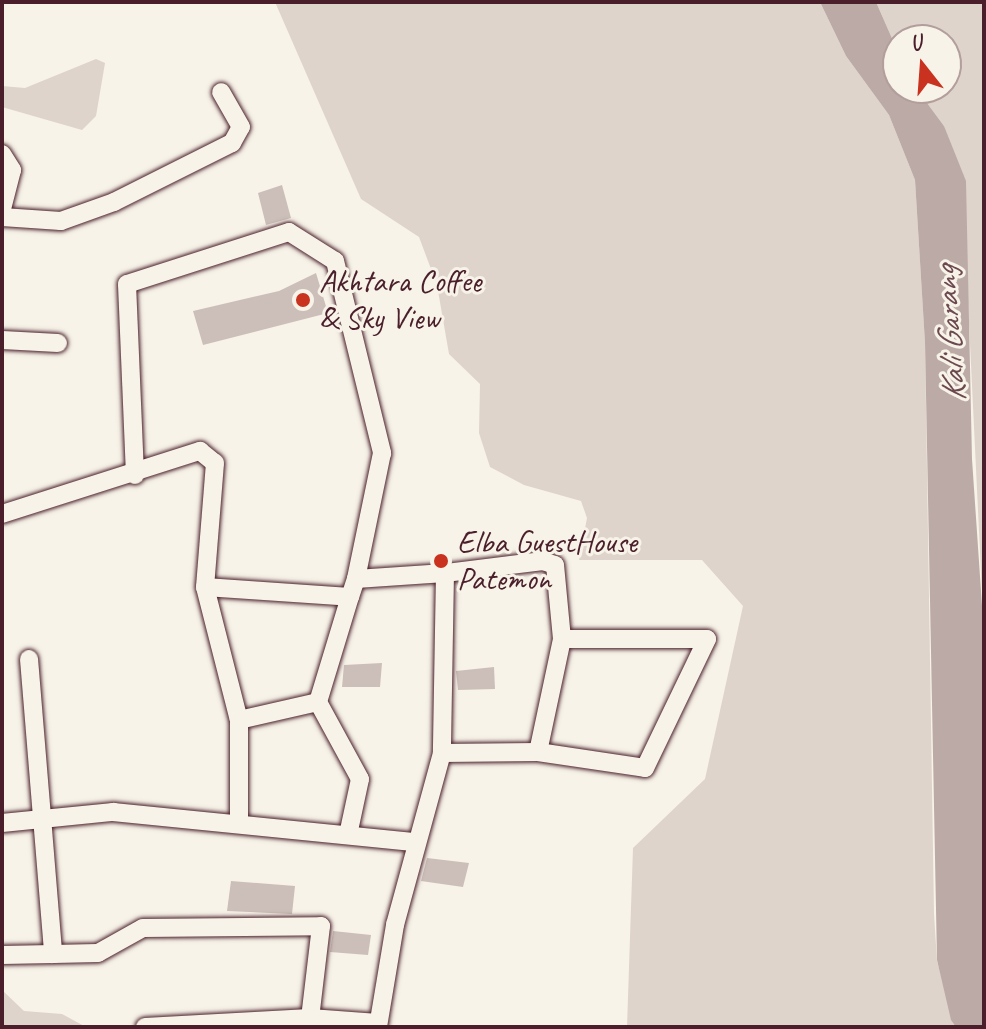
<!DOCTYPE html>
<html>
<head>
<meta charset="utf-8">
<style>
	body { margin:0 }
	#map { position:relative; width:986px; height:1029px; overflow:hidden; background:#f7f3e8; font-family:Caveat,sans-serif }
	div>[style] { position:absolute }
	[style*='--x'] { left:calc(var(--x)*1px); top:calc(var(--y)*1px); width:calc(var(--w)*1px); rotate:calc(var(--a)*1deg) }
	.green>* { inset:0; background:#ded4cc }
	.water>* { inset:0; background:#bcaaa7 }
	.building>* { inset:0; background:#ccbfb9 }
	.roads { filter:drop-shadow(0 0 2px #4a1f2b) drop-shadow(0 0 2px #4a1f2b) }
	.minor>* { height:18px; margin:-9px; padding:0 9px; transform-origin:9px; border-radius:9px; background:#f7f3e8 }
	.dots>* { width:22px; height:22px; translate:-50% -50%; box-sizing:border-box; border:4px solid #f7f3e8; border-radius:50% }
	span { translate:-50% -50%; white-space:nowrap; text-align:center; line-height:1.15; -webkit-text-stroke:6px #f7f3e8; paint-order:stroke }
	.poi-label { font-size:32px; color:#4a1f2b }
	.left { translate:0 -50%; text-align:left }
	.water-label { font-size:34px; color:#6c4950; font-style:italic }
	.frame { position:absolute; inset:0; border:4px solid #4a1f2b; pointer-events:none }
	.north { position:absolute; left:882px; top:24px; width:80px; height:80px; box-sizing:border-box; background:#f7f3e8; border:2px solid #b29e9c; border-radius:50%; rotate:343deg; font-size:22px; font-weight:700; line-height:32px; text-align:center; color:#4a1f2b }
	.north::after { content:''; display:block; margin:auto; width:28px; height:36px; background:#c8321e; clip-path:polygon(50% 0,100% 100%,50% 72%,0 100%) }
</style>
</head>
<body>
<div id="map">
	<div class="green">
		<i style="clip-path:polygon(275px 2px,820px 2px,846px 56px,889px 115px,915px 180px,925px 343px,934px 914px,937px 961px,956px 1027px,627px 1027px,633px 848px,705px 779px,743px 606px,702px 560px,579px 560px,587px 518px,581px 501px,524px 485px,490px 467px,479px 433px,480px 384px,449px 354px,437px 285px,419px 237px,361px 199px)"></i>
		<i style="clip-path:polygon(876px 2px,984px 2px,984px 635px,968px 302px,944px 126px,916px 88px,946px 88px,946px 40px,898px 40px,898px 52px)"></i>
		<i style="clip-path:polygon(96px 59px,105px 63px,96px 116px,82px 130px,2px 107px,2px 86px,25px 88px)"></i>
		<i style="clip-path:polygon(2px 990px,24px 1011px,62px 1014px,86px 1027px,2px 1027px)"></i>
	</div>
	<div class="water">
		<i style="clip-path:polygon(820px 2px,876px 2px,898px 52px,898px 88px,916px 88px,944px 126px,966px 181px,972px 459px,984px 635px,984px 1027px,956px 1027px,951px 1020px,937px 960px,925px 343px,915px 180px,889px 115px,846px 56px)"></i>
	</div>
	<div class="building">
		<i style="clip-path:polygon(282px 185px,291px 218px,266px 225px,258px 193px)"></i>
		<i style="clip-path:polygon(316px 273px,328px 313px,203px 345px,193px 311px,279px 291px)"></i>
		<i style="clip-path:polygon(382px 663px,380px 687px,342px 687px,344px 665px)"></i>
		<i style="clip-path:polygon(494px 667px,495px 689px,458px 690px,456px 671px)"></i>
		<i style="clip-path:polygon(427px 858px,469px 863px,463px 887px,421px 881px)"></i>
		<i style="clip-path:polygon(231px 881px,295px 886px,292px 914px,227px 911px)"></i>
		<i style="clip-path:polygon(333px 931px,371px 935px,368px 955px,330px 952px)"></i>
	</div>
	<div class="roads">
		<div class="minor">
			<i style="--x:2;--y:154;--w:19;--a:58"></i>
			<i style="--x:12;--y:170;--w:40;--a:104.4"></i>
			<i style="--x:2;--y:217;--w:59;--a:3.9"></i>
			<i style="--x:61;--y:221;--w:56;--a:-19.7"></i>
			<i style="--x:114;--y:202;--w:132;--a:-26.6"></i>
			<i style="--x:232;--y:143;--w:18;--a:-61"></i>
			<i style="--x:241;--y:127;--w:40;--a:-119.7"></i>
			<i style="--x:2;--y:340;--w:56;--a:3.1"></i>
			<i style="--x:135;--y:475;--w:191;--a:-92.4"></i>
			<i style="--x:127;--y:284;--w:170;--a:-17.8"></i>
			<i style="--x:289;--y:232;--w:54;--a:32.2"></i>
			<i style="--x:335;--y:261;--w:198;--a:76.2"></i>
			<i style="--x:382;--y:453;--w:129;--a:101.7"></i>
			<i style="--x:2;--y:514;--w:208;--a:-17.7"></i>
			<i style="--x:200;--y:451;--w:19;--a:39"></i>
			<i style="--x:215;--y:463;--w:124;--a:94.6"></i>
			<i style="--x:205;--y:587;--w:145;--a:3.9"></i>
			<i style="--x:350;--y:597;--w:19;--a:-72"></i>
			<i style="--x:356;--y:579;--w:89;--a:-3.9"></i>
			<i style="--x:445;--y:573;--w:180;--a:91"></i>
			<i style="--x:442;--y:753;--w:178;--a:105.3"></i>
			<i style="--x:395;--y:925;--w:103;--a:99.5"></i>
			<i style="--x:205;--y:587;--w:137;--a:75.7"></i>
			<i style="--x:239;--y:720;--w:104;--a:90"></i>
			<i style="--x:29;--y:659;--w:296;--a:85.3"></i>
			<i style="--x:53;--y:954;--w:45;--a:-1.3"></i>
			<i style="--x:98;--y:953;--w:51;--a:-29.1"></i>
			<i style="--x:143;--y:928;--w:178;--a:-0.6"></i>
			<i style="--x:321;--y:926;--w:93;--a:96.8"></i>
			<i style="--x:310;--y:1018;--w:68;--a:4.2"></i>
			<i style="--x:239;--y:720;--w:81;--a:-12.8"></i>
			<i style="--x:538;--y:752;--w:108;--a:8.5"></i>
			<i style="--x:645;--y:768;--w:143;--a:-64.3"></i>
			<i style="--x:707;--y:639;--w:145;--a:180"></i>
			<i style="--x:442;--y:753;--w:96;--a:-0.6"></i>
			<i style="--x:538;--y:752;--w:116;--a:-78"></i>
			<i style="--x:562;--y:639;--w:74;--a:-95.4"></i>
			<i style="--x:555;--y:565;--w:13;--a:-162"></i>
			<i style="--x:543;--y:561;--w:99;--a:173"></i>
			<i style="--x:2;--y:823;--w:112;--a:-5.7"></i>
			<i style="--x:113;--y:812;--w:304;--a:5.7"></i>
			<i style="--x:348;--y:835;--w:57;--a:-77.9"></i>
			<i style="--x:360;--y:779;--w:88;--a:-118.6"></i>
			<i style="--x:318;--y:702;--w:110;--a:-73.1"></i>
			<i style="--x:2;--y:955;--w:51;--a:-1.1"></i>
			<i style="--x:145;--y:1027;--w:165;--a:-3.1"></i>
		</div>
	</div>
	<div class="dots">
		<i style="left:303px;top:300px;background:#c8321e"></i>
		<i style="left:441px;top:561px;background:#c8321e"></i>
	</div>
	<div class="poi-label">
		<span class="left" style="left:319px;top:300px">Akhtara Coffee<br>&amp; Sky View</span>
		<span class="left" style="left:457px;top:561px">Elba GuestHouse<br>Patemon</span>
	</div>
	<div class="water-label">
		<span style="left:949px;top:334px;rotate:-94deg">Kali Garang</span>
	</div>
	<div class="frame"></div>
	<div class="north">U</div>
</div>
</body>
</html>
